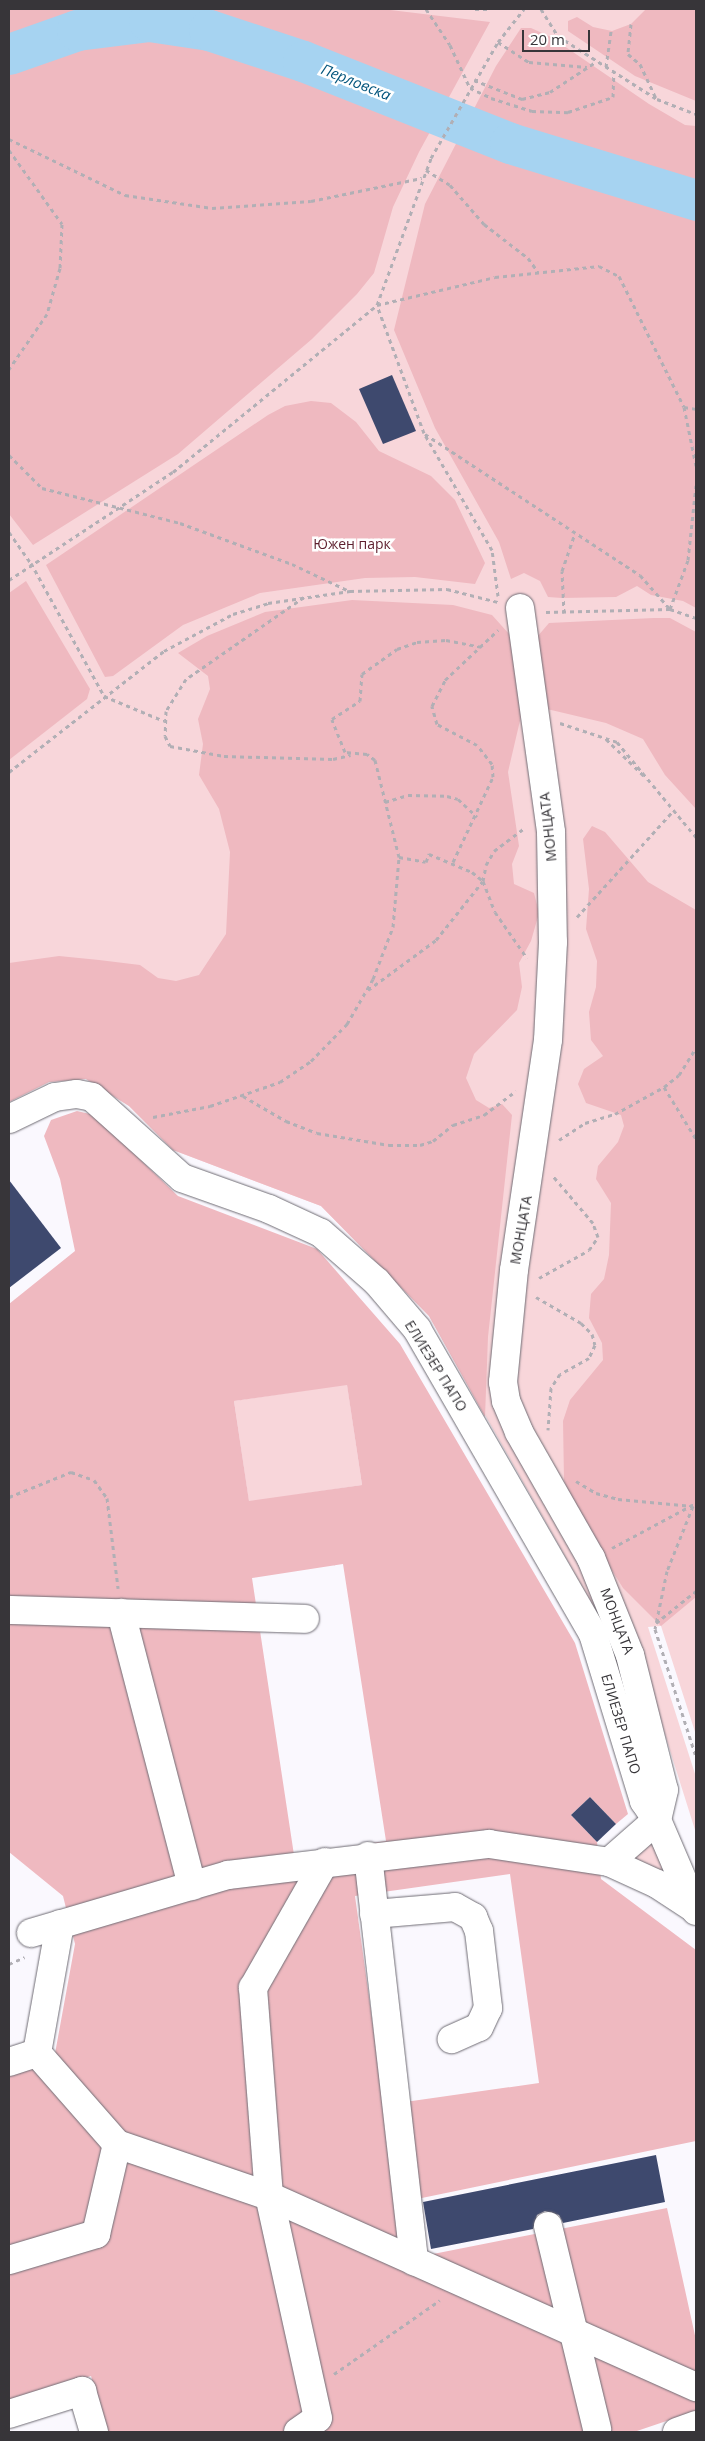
<!DOCTYPE html>
<html>
<head>
<meta charset="utf-8">
<style>
	body { margin:0 }
	#map { position:relative; width:705px; height:2441px; overflow:hidden; background:#faf8fe; font-family:"Open Sans",sans-serif }
	div>[style] { position:absolute }
	[style*='--x'] { left:calc(var(--x)*1px); top:calc(var(--y)*1px); width:calc(var(--w)*1px); rotate:calc(var(--a)*1deg) }
	.green>* { inset:0; background:#f8d6da }
	.forest>* { inset:0; background:#efb9c0 }
	.river>* { height:41px; margin:-20.5px; padding:0 20.5px; transform-origin:20.5px; border-radius:20.5px; background:#a6d3f1 }
	.building>* { inset:0; background:#3e496e }
	.path>* { height:3px; margin-top:-1.5px; transform-origin:0; background:repeating-linear-gradient(90deg,#b1afb5 0 4px,transparent 0 8px) }
	.roads { filter:drop-shadow(0 0 1px #6f6c74) drop-shadow(0 0 1px #6f6c74) }
	.minor>* { height:28px; margin:-14px; padding:0 14px; transform-origin:14px; border-radius:14px; background:#fff }
	span { translate:-50% -50%; white-space:nowrap; text-align:center; line-height:1.15; -webkit-text-stroke:5px #fff; paint-order:stroke }
	.park-label { font-size:14px; color:#5d1e2d }
	.street-label { font-size:14px; color:#373539 }
	.water-label { font-size:15px; color:#04567d; font-style:italic }
	.frame { position:absolute; inset:0; border:10px solid #373539; pointer-events:none }
	.scale { position:absolute; left:522px; top:30px; width:68px; height:22px; box-sizing:border-box; border:2px solid #373539; border-top:0; padding-left:6px; font-size:15px; line-height:18px; white-space:nowrap; color:#373539; -webkit-text-stroke:4px #fff; paint-order:stroke }
</style>
</head>
<body>
<div id="map">
	<div class="green">
		<i style="clip-path:polygon(9px 9px,696px 9px,696px 1735px,661px 1626px,648px 1627px,696px 1777px,696px 1833px,631px 1627px,654px 1794px,605px 1627px,429px 1316px,321px 1206px,173px 1150px,129px 1106px,86px 1079px,49px 1082px,9px 1102px)"></i>
		<i style="clip-path:polygon(347px 1384px,362px 1485px,249px 1502px,234px 1401px)"></i>
		<i style="clip-path:polygon(654px 1836px,669px 1876px,633px 1858px)"></i>
	</div>
	<div class="forest">
		<i style="clip-path:polygon(9px 9px,382px 9px,490px 22px,419px 152px,393px 207px,374px 273px,357px 294px,312px 339px,178px 454px,33px 545px,9px 514px)"></i>
		<i style="clip-path:polygon(646px 9px,696px 9px,696px 101px,635px 76px,568px 31px,568px 21px,577px 17px,593px 27px,612px 31px,631px 24px)"></i>
		<i style="clip-path:polygon(521px 28px,531px 28px,551px 37px,649px 104px,685px 125px,696px 126px,696px 608px,683px 601px,651px 595px,637px 586px,616px 597px,562px 598px,548px 597px,540px 581px,524px 573px,511px 579px,499px 542px,435px 428px,394px 330px,425px 204px,496px 66px)"></i>
		<i style="clip-path:polygon(311px 401px,331px 403px,356px 422px,379px 451px,431px 476px,455px 500px,485px 563px,475px 584px,415px 577px,365px 578px,260px 593px,183px 625px,113px 676px,105px 677px,46px 565px,268px 415px,285px 406px)"></i>
		<i style="clip-path:polygon(26px 581px,90px 689px,87px 699px,9px 760px,9px 593px)"></i>
		<i style="clip-path:polygon(352px 600px,453px 605px,492px 615px,510px 635px,522px 712px,508px 772px,519px 846px,512px 864px,514px 884px,534px 893px,539px 913px,531px 941px,519px 963px,522px 987px,517px 1010px,474px 1054px,466px 1078px,476px 1100px,489px 1108px,502px 1104px,512px 1115px,488px 1337px,485px 1417px,429px 1316px,321px 1206px,173px 1150px,129px 1106px,86px 1079px,49px 1082px,9px 1102px,9px 963px,59px 956px,99px 960px,140px 965px,158px 978px,176px 981px,199px 975px,226px 934px,230px 852px,219px 809px,199px 775px,203px 744px,198px 719px,210px 689px,208px 676px,178px 653px,207px 636px,265px 612px)"></i>
		<i style="clip-path:polygon(654px 618px,670px 618px,696px 632px,696px 809px,665px 775px,643px 739px,606px 723px,547px 709px,537px 637px,549px 623px)"></i>
		<i style="clip-path:polygon(592px 826px,605px 832px,648px 882px,696px 910px,696px 1597px,661px 1626px,623px 1588px,574px 1509px,564px 1480px,563px 1421px,570px 1400px,603px 1360px,602px 1343px,589px 1318px,591px 1294px,604px 1279px,609px 1255px,611px 1203px,596px 1179px,598px 1166px,618px 1142px,624px 1126px,621px 1115px,586px 1103px,578px 1084px,584px 1069px,603px 1056px,591px 1040px,589px 1012px,596px 987px,597px 961px,586px 929px,589px 889px,583px 839px)"></i>
		<i style="clip-path:polygon(evenodd,77px 1111px,94px 1115px,178px 1196px,317px 1249px,400px 1344px,575px 1643px,628px 1814px,616px 1824px,590px 1797px,571px 1815px,597px 1842px,601px 1879px,696px 1950px,696px 2141px,417px 2199px,428px 2255px,667px 2208px,696px 2340px,696px 2411px,634px 2432px,107px 2432px,91px 2376px,9px 2402px,9px 2075px,54px 2059px,75px 1944px,63px 1896px,9px 1852px,9px 1304px,75px 1251px,60px 1179px,44px 1136px,51px 1120px,77px 1111px,347px 1385px,362px 1485px,249px 1501px,234px 1401px,347px 1385px,77px 1111px,343px 1564px,386px 1841px,294px 1855px,252px 1578px,343px 1564px,77px 1111px,510px 1874px,539px 2083px,384px 2105px,355px 1896px,510px 1874px)"></i>
	</div>
	<div class="river">
		<i style="--x:9;--y:54;--w:72;--a:-19.4"></i>
		<i style="--x:77;--y:30;--w:73;--a:-7.1"></i>
		<i style="--x:149;--y:21;--w:61;--a:8.5"></i>
		<i style="--x:209;--y:30;--w:99;--a:18.3"></i>
		<i style="--x:303;--y:61;--w:223;--a:21.6"></i>
		<i style="--x:510;--y:143;--w:195;--a:17"></i>
	</div>
	<div class="building">
		<i style="clip-path:polygon(392px 375px,416px 431px,383px 444px,359px 389px)"></i>
		<i style="clip-path:polygon(9px 1180px,61px 1248px,9px 1288px)"></i>
		<i style="clip-path:polygon(590px 1797px,616px 1824px,597px 1842px,571px 1815px)"></i>
		<i style="clip-path:polygon(656px 2155px,665px 2202px,563px 2223px,559px 2215px,545px 2211px,537px 2215px,533px 2229px,431px 2249px,423px 2202px)"></i>
	</div>
	<div class="path">
		<i style="--x:426;--y:9;--w:43;--a:56.3"></i>
		<i style="--x:450;--y:45;--w:47;--a:65.1"></i>
		<i style="--x:470;--y:88;--w:23;--a:25"></i>
		<i style="--x:491;--y:98;--w:43;--a:17.6"></i>
		<i style="--x:532;--y:111;--w:36;--a:2"></i>
		<i style="--x:568;--y:112;--w:47;--a:-18.4"></i>
		<i style="--x:613;--y:97;--w:25;--a:-88"></i>
		<i style="--x:475;--y:9;--w:16;--a:0"></i>
		<i style="--x:541;--y:9;--w:32;--a:58"></i>
		<i style="--x:558;--y:36;--w:117;--a:32.5"></i>
		<i style="--x:657;--y:99;--w:42;--a:21"></i>
		<i style="--x:631;--y:24;--w:30;--a:96"></i>
		<i style="--x:628;--y:54;--w:16;--a:40"></i>
		<i style="--x:640;--y:64;--w:38;--a:65"></i>
		<i style="--x:498;--y:42;--w:37;--a:33"></i>
		<i style="--x:529;--y:62;--w:58;--a:4.9"></i>
		<i style="--x:606;--y:67;--w:37;--a:-82"></i>
		<i style="--x:474;--y:80;--w:52;--a:21.6"></i>
		<i style="--x:522;--y:99;--w:29;--a:-14"></i>
		<i style="--x:550;--y:92;--w:56;--a:-33.4"></i>
		<i style="--x:9;--y:139;--w:129;--a:25.8"></i>
		<i style="--x:125;--y:195;--w:88;--a:8.5"></i>
		<i style="--x:212;--y:208;--w:99;--a:-4"></i>
		<i style="--x:311;--y:201;--w:113;--a:-11.7"></i>
		<i style="--x:9;--y:150;--w:91;--a:54.4"></i>
		<i style="--x:62;--y:224;--w:44;--a:92.6"></i>
		<i style="--x:60;--y:268;--w:48;--a:105.8"></i>
		<i style="--x:47;--y:314;--w:67;--a:124.6"></i>
		<i style="--x:426;--y:170;--w:28;--a:32"></i>
		<i style="--x:450;--y:185;--w:52;--a:48.9"></i>
		<i style="--x:484;--y:224;--w:56;--a:37.7"></i>
		<i style="--x:528;--y:258;--w:17;--a:54"></i>
		<i style="--x:684;--y:407;--w:12;--a:9"></i>
		<i style="--x:425;--y:434;--w:257;--a:33.3"></i>
		<i style="--x:640;--y:575;--w:45;--a:48.6"></i>
		<i style="--x:670;--y:609;--w:52;--a:-69.8"></i>
		<i style="--x:688;--y:560;--w:75;--a:-83.9"></i>
		<i style="--x:9;--y:455;--w:47;--a:45"></i>
		<i style="--x:42;--y:488;--w:142;--a:14.2"></i>
		<i style="--x:180;--y:523;--w:119;--a:20.1"></i>
		<i style="--x:292;--y:564;--w:63;--a:25.3"></i>
		<i style="--x:9;--y:532;--w:38;--a:55"></i>
		<i style="--x:31;--y:563;--w:152;--a:61.2"></i>
		<i style="--x:104;--y:696;--w:65;--a:22.6"></i>
		<i style="--x:9;--y:580;--w:196;--a:-33.4"></i>
		<i style="--x:173;--y:472;--w:264;--a:-39.3"></i>
		<i style="--x:377;--y:305;--w:157;--a:-69.8"></i>
		<i style="--x:431;--y:158;--w:134;--a:-60"></i>
		<i style="--x:498;--y:42;--w:42;--a:-51.8"></i>
		<i style="--x:498;--y:596;--w:46;--a:-97.4"></i>
		<i style="--x:492;--y:550;--w:135;--a:-120.2"></i>
		<i style="--x:424;--y:433;--w:136;--a:-110.2"></i>
		<i style="--x:377;--y:305;--w:121;--a:-13.3"></i>
		<i style="--x:495;--y:277;--w:105;--a:-6"></i>
		<i style="--x:599;--y:266;--w:22;--a:27"></i>
		<i style="--x:619;--y:276;--w:146;--a:63.6"></i>
		<i style="--x:684;--y:407;--w:60;--a:78.5"></i>
		<i style="--x:304;--y:597;--w:144;--a:145.2"></i>
		<i style="--x:186;--y:679;--w:38;--a:122"></i>
		<i style="--x:166;--y:711;--w:25;--a:92"></i>
		<i style="--x:165;--y:736;--w:11;--a:63"></i>
		<i style="--x:170;--y:746;--w:55;--a:10.5"></i>
		<i style="--x:224;--y:756;--w:109;--a:1.6"></i>
		<i style="--x:333;--y:759;--w:18;--a:-13"></i>
		<i style="--x:546;--y:612;--w:124;--a:-1.4"></i>
		<i style="--x:670;--y:609;--w:28;--a:19"></i>
		<i style="--x:564;--y:613;--w:42;--a:-92.7"></i>
		<i style="--x:562;--y:571;--w:40;--a:-71.1"></i>
		<i style="--x:560;--y:723;--w:60;--a:18.4"></i>
		<i style="--x:617;--y:742;--w:124;--a:50.3"></i>
		<i style="--x:606;--y:739;--w:53;--a:44.2"></i>
		<i style="--x:9;--y:772;--w:197;--a:-38"></i>
		<i style="--x:164;--y:651;--w:78;--a:-28.2"></i>
		<i style="--x:233;--y:614;--w:37;--a:-17"></i>
		<i style="--x:268;--y:603;--w:83;--a:-8.3"></i>
		<i style="--x:350;--y:591;--w:97;--a:-1.2"></i>
		<i style="--x:447;--y:589;--w:53;--a:14.3"></i>
		<i style="--x:385;--y:802;--w:24;--a:-17"></i>
		<i style="--x:408;--y:795;--w:39;--a:1"></i>
		<i style="--x:447;--y:796;--w:11;--a:15"></i>
		<i style="--x:458;--y:799;--w:26;--a:43"></i>
		<i style="--x:399;--y:857;--w:27;--a:10"></i>
		<i style="--x:426;--y:862;--w:9;--a:-69"></i>
		<i style="--x:429;--y:854;--w:47;--a:22.7"></i>
		<i style="--x:472;--y:872;--w:14;--a:39"></i>
		<i style="--x:483;--y:881;--w:33;--a:69"></i>
		<i style="--x:495;--y:912;--w:56;--a:55.2"></i>
		<i style="--x:453;--y:862;--w:94;--a:-64.8"></i>
		<i style="--x:493;--y:777;--w:13;--a:-94"></i>
		<i style="--x:492;--y:764;--w:24;--a:-128"></i>
		<i style="--x:477;--y:745;--w:45;--a:-152.3"></i>
		<i style="--x:437;--y:724;--w:19;--a:-106"></i>
		<i style="--x:432;--y:706;--w:29;--a:-63"></i>
		<i style="--x:445;--y:680;--w:73;--a:-43.3"></i>
		<i style="--x:577;--y:917;--w:144;--a:-47.8"></i>
		<i style="--x:368;--y:990;--w:84;--a:-36.3"></i>
		<i style="--x:436;--y:940;--w:75;--a:-51.5"></i>
		<i style="--x:483;--y:881;--w:16;--a:-79"></i>
		<i style="--x:486;--y:865;--w:16;--a:-60"></i>
		<i style="--x:494;--y:851;--w:39;--a:-37"></i>
		<i style="--x:664;--y:1087;--w:19;--a:-39"></i>
		<i style="--x:679;--y:1075;--w:32;--a:-58"></i>
		<i style="--x:243;--y:1096;--w:50;--a:30.2"></i>
		<i style="--x:286;--y:1121;--w:33;--a:21"></i>
		<i style="--x:317;--y:1133;--w:73;--a:9.5"></i>
		<i style="--x:389;--y:1145;--w:31;--a:0"></i>
		<i style="--x:420;--y:1145;--w:14;--a:-17"></i>
		<i style="--x:433;--y:1141;--w:26;--a:-39"></i>
		<i style="--x:453;--y:1125;--w:33;--a:-18"></i>
		<i style="--x:484;--y:1115;--w:40;--a:-37"></i>
		<i style="--x:153;--y:1117;--w:58;--a:-10.9"></i>
		<i style="--x:210;--y:1106;--w:74;--a:-18.9"></i>
		<i style="--x:280;--y:1082;--w:37;--a:-34"></i>
		<i style="--x:311;--y:1061;--w:52;--a:-45.8"></i>
		<i style="--x:347;--y:1024;--w:52;--a:-60"></i>
		<i style="--x:373;--y:979;--w:56;--a:-69"></i>
		<i style="--x:393;--y:927;--w:70;--a:-85.1"></i>
		<i style="--x:399;--y:857;--w:100;--a:-103.9"></i>
		<i style="--x:375;--y:760;--w:10;--a:-143"></i>
		<i style="--x:367;--y:754;--w:22;--a:-175"></i>
		<i style="--x:345;--y:752;--w:35;--a:-112"></i>
		<i style="--x:332;--y:719;--w:33;--a:-33"></i>
		<i style="--x:360;--y:701;--w:27;--a:-86"></i>
		<i style="--x:362;--y:674;--w:43;--a:-35.5"></i>
		<i style="--x:397;--y:649;--w:21;--a:-19"></i>
		<i style="--x:417;--y:642;--w:29;--a:-4"></i>
		<i style="--x:446;--y:640;--w:36;--a:11"></i>
		<i style="--x:559;--y:1140;--w:31;--a:-33"></i>
		<i style="--x:585;--y:1123;--w:31;--a:-17"></i>
		<i style="--x:615;--y:1114;--w:56;--a:-28.9"></i>
		<i style="--x:664;--y:1087;--w:61;--a:58.4"></i>
		<i style="--x:539;--y:1278;--w:57;--a:-29.2"></i>
		<i style="--x:589;--y:1250;--w:16;--a:-55"></i>
		<i style="--x:598;--y:1237;--w:15;--a:-110"></i>
		<i style="--x:593;--y:1223;--w:62;--a:-130.4"></i>
		<i style="--x:536;--y:1297;--w:52;--a:30"></i>
		<i style="--x:581;--y:1323;--w:16;--a:45"></i>
		<i style="--x:592;--y:1334;--w:11;--a:75"></i>
		<i style="--x:595;--y:1345;--w:14;--a:115"></i>
		<i style="--x:589;--y:1358;--w:33;--a:151"></i>
		<i style="--x:560;--y:1374;--w:17;--a:123"></i>
		<i style="--x:551;--y:1388;--w:42;--a:94.1"></i>
		<i style="--x:576;--y:1481;--w:23;--a:31"></i>
		<i style="--x:596;--y:1493;--w:23;--a:15"></i>
		<i style="--x:618;--y:1499;--w:75;--a:5.3"></i>
		<i style="--x:693;--y:1506;--w:70;--a:111.8"></i>
		<i style="--x:667;--y:1571;--w:59;--a:101.7"></i>
		<i style="--x:655;--y:1629;--w:134;--a:72.2"></i>
		<i style="--x:9;--y:1497;--w:67;--a:-22"></i>
		<i style="--x:71;--y:1472;--w:24;--a:19"></i>
		<i style="--x:94;--y:1480;--w:22;--a:54"></i>
		<i style="--x:107;--y:1498;--w:91;--a:83"></i>
		<i style="--x:612;--y:1548;--w:95;--a:-28.2"></i>
		<i style="--x:656;--y:1623;--w:51;--a:-38.7"></i>
		<i style="--x:9;--y:1964;--w:17;--a:-24"></i>
		<i style="--x:334;--y:2374;--w:129;--a:-34.9"></i>
	</div>
	<div class="roads">
		<div class="minor">
			<i style="--x:520;--y:608;--w:226;--a:82.1"></i>
			<i style="--x:551;--y:832;--w:110;--a:89"></i>
			<i style="--x:553;--y:942;--w:98;--a:92.9"></i>
			<i style="--x:548;--y:1040;--w:232;--a:98.4"></i>
			<i style="--x:514;--y:1270;--w:113;--a:95.6"></i>
			<i style="--x:503;--y:1382;--w:19;--a:81"></i>
			<i style="--x:506;--y:1401;--w:34;--a:67"></i>
			<i style="--x:519;--y:1432;--w:145;--a:60.3"></i>
			<i style="--x:591;--y:1558;--w:105;--a:68.1"></i>
			<i style="--x:630;--y:1655;--w:139;--a:75.9"></i>
			<i style="--x:664;--y:1790;--w:31;--a:103"></i>
			<i style="--x:9;--y:1119;--w:51;--a:-25.6"></i>
			<i style="--x:55;--y:1097;--w:22;--a:-8"></i>
			<i style="--x:77;--y:1094;--w:15;--a:11"></i>
			<i style="--x:92;--y:1097;--w:121;--a:42"></i>
			<i style="--x:182;--y:1178;--w:92;--a:19.6"></i>
			<i style="--x:269;--y:1209;--w:57;--a:24.8"></i>
			<i style="--x:321;--y:1233;--w:74;--a:41.2"></i>
			<i style="--x:377;--y:1282;--w:62;--a:49.6"></i>
			<i style="--x:417;--y:1329;--w:352;--a:60"></i>
			<i style="--x:593;--y:1634;--w:175;--a:73"></i>
			<i style="--x:644;--y:1801;--w:23;--a:56"></i>
			<i style="--x:657;--y:1820;--w:99;--a:66.8"></i>
			<i style="--x:9;--y:1610;--w:296;--a:1.7"></i>
			<i style="--x:121;--y:1613;--w:282;--a:75.4"></i>
			<i style="--x:368;--y:1856;--w:408;--a:83.5"></i>
			<i style="--x:609;--y:1862;--w:64;--a:-41.2"></i>
			<i style="--x:374;--y:1914;--w:81;--a:-4.9"></i>
			<i style="--x:455;--y:1907;--w:21;--a:29"></i>
			<i style="--x:473;--y:1917;--w:15;--a:67"></i>
			<i style="--x:479;--y:1931;--w:78;--a:83.3"></i>
			<i style="--x:488;--y:2008;--w:21;--a:115"></i>
			<i style="--x:479;--y:2027;--w:30;--a:156"></i>
			<i style="--x:31;--y:1933;--w:205;--a:-16.4"></i>
			<i style="--x:228;--y:1875;--w:263;--a:-6.8"></i>
			<i style="--x:489;--y:1844;--w:121;--a:8.5"></i>
			<i style="--x:609;--y:1862;--w:53;--a:24.6"></i>
			<i style="--x:657;--y:1884;--w:45;--a:33.3"></i>
			<i style="--x:9;--y:2062;--w:29;--a:-18"></i>
			<i style="--x:37;--y:2053;--w:131;--a:-79.9"></i>
			<i style="--x:117;--y:2144;--w:161;--a:18.9"></i>
			<i style="--x:269;--y:2196;--w:468;--a:24.1"></i>
			<i style="--x:548;--y:2226;--w:209;--a:76.4"></i>
			<i style="--x:9;--y:2260;--w:91;--a:-16.6"></i>
			<i style="--x:96;--y:2234;--w:92;--a:-76.9"></i>
			<i style="--x:117;--y:2144;--w:121;--a:-131.3"></i>
			<i style="--x:9;--y:2414;--w:77;--a:-17.5"></i>
			<i style="--x:82;--y:2391;--w:43;--a:73.7"></i>
			<i style="--x:298;--y:2432;--w:24;--a:-35"></i>
			<i style="--x:318;--y:2418;--w:227;--a:-102.4"></i>
			<i style="--x:269;--y:2196;--w:209;--a:-94.4"></i>
			<i style="--x:253;--y:1988;--w:145;--a:-60.3"></i>
			<i style="--x:677;--y:2432;--w:20;--a:-20"></i>
		</div>
	</div>
	<div class="park-label">
		<span style="left:352px;top:544px">Южен парк</span>
	</div>
	<div class="street-label">
		<span style="left:548px;top:827px;rotate:-96deg">МОНЦАТА</span>
		<span style="left:521px;top:1230px;rotate:-80deg">МОНЦАТА</span>
		<span style="left:436px;top:1366px;rotate:58deg">ЕЛИЕЗЕР ПАПО</span>
		<span style="left:617px;top:1621px;rotate:69deg">МОНЦАТА</span>
		<span style="left:621px;top:1724px;rotate:73deg">ЕЛИЕЗЕР ПАПО</span>
	</div>
	<div class="water-label">
		<span style="left:356px;top:82px;rotate:22deg">Перловска</span>
	</div>
	<div class="frame"></div>
	<div class="scale">20 m</div>
</div>
</body>
</html>
